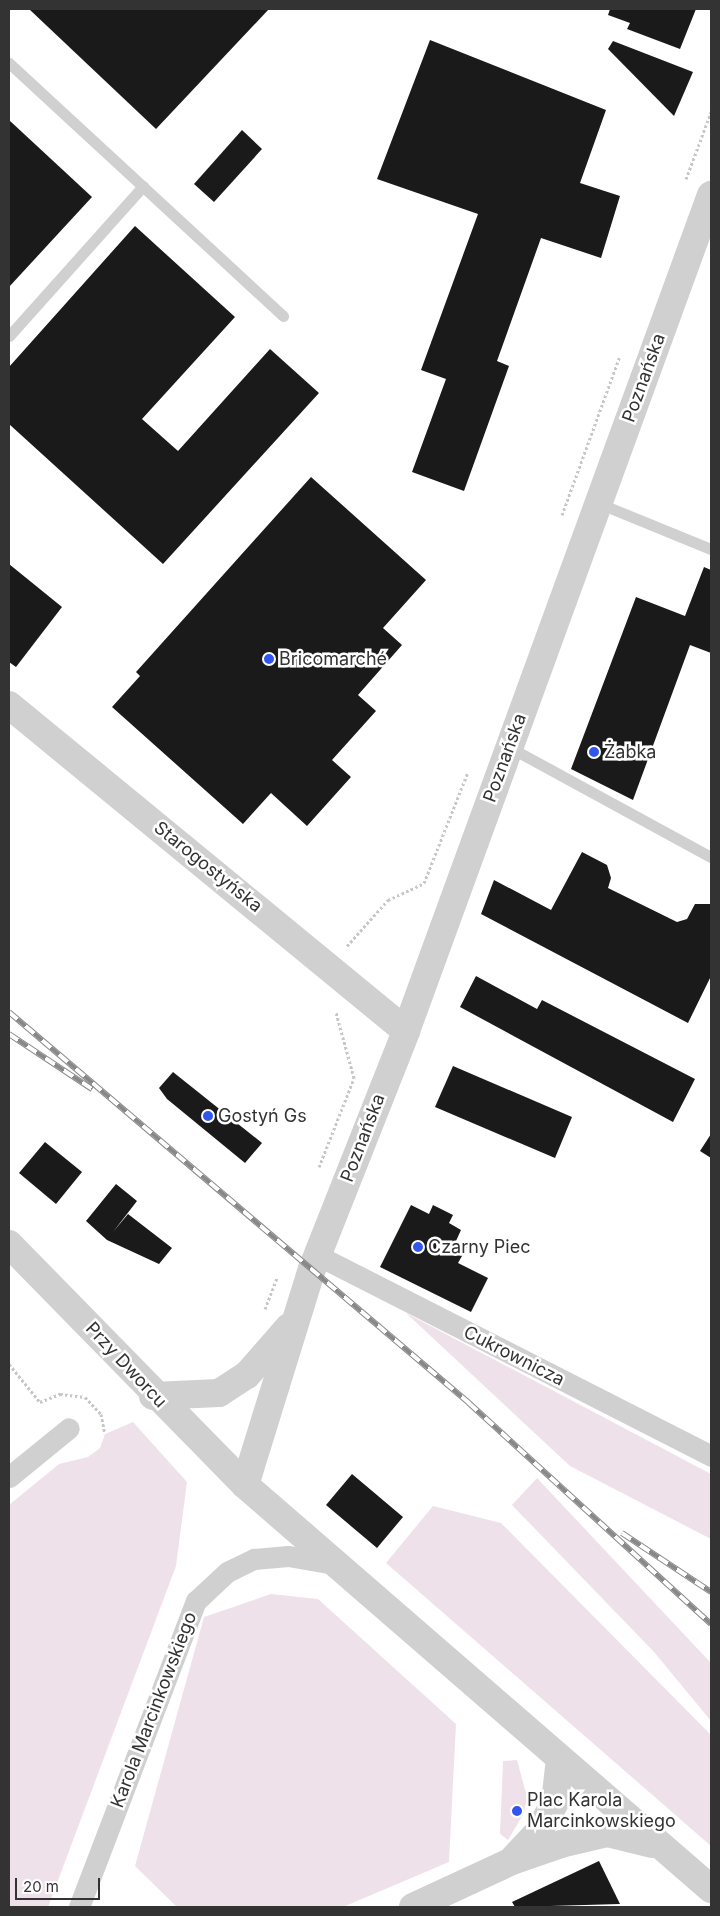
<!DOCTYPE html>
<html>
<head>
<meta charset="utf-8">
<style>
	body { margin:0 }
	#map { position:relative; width:720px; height:1916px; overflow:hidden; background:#fff; font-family:Inter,sans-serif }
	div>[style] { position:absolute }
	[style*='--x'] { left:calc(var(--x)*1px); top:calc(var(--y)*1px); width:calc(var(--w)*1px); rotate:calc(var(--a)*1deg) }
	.green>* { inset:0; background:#efe1ea }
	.building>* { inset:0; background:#1a1a1a }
	.path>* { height:3px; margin-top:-1.5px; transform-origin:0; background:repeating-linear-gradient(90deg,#c7c7c7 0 2.5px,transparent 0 5px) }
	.service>* { height:11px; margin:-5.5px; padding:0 5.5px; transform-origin:5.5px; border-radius:5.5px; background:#d0d0d0 }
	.minor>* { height:21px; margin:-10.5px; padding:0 10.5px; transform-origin:10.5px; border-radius:10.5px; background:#d0d0d0 }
	.tertiary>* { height:28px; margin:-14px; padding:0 14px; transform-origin:14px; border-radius:14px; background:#d0d0d0 }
	.rail>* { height:5.5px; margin-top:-2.75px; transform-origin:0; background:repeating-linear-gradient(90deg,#fff 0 11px,#888 0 22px); box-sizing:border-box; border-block:1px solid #888 }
	.dots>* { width:14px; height:14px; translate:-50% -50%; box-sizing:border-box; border:2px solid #fff; border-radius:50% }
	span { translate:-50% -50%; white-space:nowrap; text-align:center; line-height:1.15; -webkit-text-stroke:5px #fff; paint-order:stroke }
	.street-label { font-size:18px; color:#333 }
	.poi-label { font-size:18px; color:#333 }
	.left { translate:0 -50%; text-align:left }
	.frame { position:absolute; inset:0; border:10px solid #333; pointer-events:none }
	.scale { position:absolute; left:15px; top:1878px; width:85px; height:22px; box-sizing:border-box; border:2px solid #333; border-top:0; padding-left:6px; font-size:15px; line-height:18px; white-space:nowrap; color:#333; -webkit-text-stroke:4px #fff; paint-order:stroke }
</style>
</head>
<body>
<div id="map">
	<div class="green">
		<i style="clip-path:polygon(406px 1313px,711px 1474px,711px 1539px,570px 1466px)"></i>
		<i style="clip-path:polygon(133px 1422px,187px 1482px,176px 1566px,48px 1907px,9px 1907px,9px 1505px,59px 1464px,88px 1457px,100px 1448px,105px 1434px)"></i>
		<i style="clip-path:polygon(537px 1478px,711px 1663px,711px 1721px,654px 1652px,512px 1505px)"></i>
		<i style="clip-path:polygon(433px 1506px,501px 1523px,711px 1735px,711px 1846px,386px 1563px)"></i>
		<i style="clip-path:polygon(271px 1594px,318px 1599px,456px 1724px,449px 1862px,343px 1907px,177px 1907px,135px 1866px,204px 1617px)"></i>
		<i style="clip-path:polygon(517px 1760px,527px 1797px,524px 1813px,508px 1840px,500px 1834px,503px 1761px)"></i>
	</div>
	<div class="building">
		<i style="clip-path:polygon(29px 9px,269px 9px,156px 129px)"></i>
		<i style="clip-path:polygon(610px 9px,696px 9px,680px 49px,627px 29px,630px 23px,608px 15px)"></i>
		<i style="clip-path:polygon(430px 40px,606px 110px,580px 183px,620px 196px,601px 258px,541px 238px,497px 361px,509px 366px,464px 491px,412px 472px,446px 379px,421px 370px,478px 214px,377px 179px)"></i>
		<i style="clip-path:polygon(613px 41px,693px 72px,674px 116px,608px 49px)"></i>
		<i style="clip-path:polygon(9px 120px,92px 197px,9px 287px)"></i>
		<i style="clip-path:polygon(242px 130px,262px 149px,214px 202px,194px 184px)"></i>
		<i style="clip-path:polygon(135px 226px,235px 317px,142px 419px,178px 451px,270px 349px,319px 393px,163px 564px,9px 424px,9px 367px)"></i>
		<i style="clip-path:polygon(311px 477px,426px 580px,383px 628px,402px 645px,358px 695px,376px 711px,332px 760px,351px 777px,307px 826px,271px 793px,243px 824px,112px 707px,140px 676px,136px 672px)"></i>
		<i style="clip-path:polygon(9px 564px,62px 607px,16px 667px,9px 662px)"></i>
		<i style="clip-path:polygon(704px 567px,711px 570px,711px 653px,690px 645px,633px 800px,571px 769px,636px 597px,685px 616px)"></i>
		<i style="clip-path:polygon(582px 852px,607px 865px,611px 878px,608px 888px,677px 922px,687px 919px,695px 904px,711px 904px,711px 976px,688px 1023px,481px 914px,494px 880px,551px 910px)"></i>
		<i style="clip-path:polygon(476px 976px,537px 1009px,542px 1000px,695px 1079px,673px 1122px,460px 1007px)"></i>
		<i style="clip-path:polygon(453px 1066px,572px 1117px,555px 1158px,435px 1107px)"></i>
		<i style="clip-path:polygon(173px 1072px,262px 1143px,245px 1163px,167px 1099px,159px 1088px)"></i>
		<i style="clip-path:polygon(711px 1134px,711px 1158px,700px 1151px)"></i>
		<i style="clip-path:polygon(45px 1142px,82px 1172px,56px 1204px,19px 1173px)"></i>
		<i style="clip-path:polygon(116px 1184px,137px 1201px,113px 1232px,128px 1214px,172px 1248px,159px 1264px,107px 1240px,86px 1221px)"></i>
		<i style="clip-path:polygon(411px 1205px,429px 1214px,433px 1205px,453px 1215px,449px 1223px,461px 1230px,456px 1241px,467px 1247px,458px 1263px,488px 1278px,471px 1312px,380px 1267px)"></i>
		<i style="clip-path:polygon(352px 1474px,403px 1517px,377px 1548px,326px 1505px)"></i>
		<i style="clip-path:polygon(599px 1861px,620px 1904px,515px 1907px,512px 1902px)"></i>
	</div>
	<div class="path">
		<i style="--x:686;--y:179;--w:72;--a:-69.5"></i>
		<i style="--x:562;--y:515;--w:169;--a:-70"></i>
		<i style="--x:347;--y:946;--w:62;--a:-48.3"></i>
		<i style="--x:388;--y:900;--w:40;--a:-25"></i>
		<i style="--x:424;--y:883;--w:119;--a:-68.4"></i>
		<i style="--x:319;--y:1167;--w:96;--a:-68.5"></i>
		<i style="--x:354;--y:1078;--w:68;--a:-105.3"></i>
		<i style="--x:265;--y:1309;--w:33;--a:-69"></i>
		<i style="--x:9;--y:1364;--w:49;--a:50.8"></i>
		<i style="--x:40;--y:1402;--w:22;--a:-22"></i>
		<i style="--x:60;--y:1394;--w:25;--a:7"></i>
		<i style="--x:85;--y:1397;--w:23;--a:47"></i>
		<i style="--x:101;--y:1414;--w:20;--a:79"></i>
	</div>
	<div class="service">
		<i style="--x:9;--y:63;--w:373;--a:42.7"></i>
		<i style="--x:9;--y:336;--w:201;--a:-48.2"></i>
		<i style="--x:598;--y:503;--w:122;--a:22.2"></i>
		<i style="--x:509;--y:747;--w:230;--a:28.6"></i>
	</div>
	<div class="minor">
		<i style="--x:317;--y:1255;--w:442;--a:27"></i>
		<i style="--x:9;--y:1477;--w:77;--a:-39.2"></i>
		<i style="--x:79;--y:1907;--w:328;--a:-69.1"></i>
		<i style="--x:196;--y:1601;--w:42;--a:-43.1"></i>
		<i style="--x:227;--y:1572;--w:30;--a:-26"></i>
		<i style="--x:254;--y:1559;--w:34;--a:-5"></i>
		<i style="--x:288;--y:1556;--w:48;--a:9.7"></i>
	</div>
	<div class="tertiary">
		<i style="--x:9;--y:705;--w:514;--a:39.39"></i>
		<i style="--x:9;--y:1244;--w:337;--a:45.6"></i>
		<i style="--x:245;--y:1485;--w:617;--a:40.92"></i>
		<i style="--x:153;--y:1396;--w:66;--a:-2.6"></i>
		<i style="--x:219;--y:1393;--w:33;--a:-33"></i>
		<i style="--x:247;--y:1375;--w:64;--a:-48.8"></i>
		<i style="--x:245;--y:1485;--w:226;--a:-72.8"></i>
		<i style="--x:312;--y:1269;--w:256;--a:-68.4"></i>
		<i style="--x:406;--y:1031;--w:890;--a:-69.96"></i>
		<i style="--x:514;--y:1858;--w:37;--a:-47"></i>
		<i style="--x:539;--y:1831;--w:33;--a:-61"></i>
		<i style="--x:555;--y:1802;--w:43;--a:-83.4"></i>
		<i style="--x:413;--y:1907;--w:109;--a:-24.9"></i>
		<i style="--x:512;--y:1861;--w:52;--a:-19.1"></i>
		<i style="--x:561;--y:1844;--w:47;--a:-13.4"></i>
		<i style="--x:607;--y:1833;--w:46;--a:13.7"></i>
	</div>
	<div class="rail">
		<i style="--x:9;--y:1012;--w:604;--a:40.36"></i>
		<i style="--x:469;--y:1403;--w:328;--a:42.4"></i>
		<i style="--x:9;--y:1034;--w:100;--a:33.5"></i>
		<i style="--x:622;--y:1533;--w:107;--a:33.5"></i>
	</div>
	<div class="dots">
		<i style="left:269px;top:659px;background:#3056ee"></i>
		<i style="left:594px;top:752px;background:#3056ee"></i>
		<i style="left:208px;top:1116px;background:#3056ee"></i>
		<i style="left:418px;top:1247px;background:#3056ee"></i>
		<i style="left:517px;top:1811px;background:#3056ee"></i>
	</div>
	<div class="street-label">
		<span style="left:644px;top:378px;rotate:-70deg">Poznańska</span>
		<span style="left:505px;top:758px;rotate:-70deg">Poznańska</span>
		<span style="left:208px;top:867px;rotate:39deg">Starogostyńska</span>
		<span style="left:363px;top:1138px;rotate:-69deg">Poznańska</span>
		<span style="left:514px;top:1356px;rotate:27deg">Cukrownicza</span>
		<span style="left:126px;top:1365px;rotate:47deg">Przy Dworcu</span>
		<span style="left:154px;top:1710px;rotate:-69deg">Karola Marcinkowskiego</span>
	</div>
	<div class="poi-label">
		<span class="left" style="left:279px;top:659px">Bricomarché</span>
		<span class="left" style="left:604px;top:752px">Żabka</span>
		<span class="left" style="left:218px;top:1116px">Gostyń Gs</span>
		<span class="left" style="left:428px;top:1247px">Czarny Piec</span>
		<span class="left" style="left:527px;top:1811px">Plac Karola<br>Marcinkowskiego</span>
	</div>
	<div class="frame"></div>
	<div class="scale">20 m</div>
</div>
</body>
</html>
